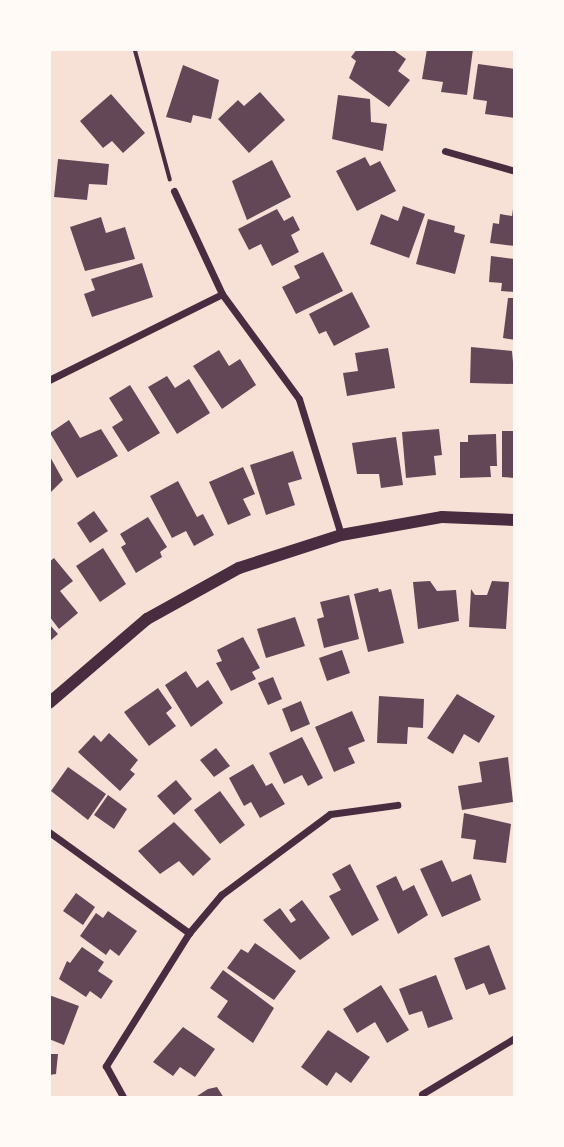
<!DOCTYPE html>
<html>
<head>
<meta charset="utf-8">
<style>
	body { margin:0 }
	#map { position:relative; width:564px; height:1147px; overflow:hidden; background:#f7e1d7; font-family:Signika,sans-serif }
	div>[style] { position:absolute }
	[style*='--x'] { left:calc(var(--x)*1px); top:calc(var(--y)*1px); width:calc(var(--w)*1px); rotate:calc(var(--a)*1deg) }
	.building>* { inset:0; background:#644757 }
	.path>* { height:3.5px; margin:-1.75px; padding:0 1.75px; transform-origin:1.75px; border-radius:1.75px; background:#4a2c40 }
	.minor>* { height:7px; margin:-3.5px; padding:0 3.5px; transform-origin:3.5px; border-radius:3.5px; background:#4a2c40 }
	.tertiary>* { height:12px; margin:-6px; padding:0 6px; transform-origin:6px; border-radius:6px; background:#4a2c40 }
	span { translate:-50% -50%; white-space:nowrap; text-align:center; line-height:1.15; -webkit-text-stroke:6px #fffaf5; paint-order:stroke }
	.frame { position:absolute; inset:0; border:51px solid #fffaf5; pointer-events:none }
</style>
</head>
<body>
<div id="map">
	<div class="building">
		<i style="clip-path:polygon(357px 49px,392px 49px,406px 59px,398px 71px,410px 80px,389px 107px,349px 78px,356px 61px,351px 57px)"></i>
		<i style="clip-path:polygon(427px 49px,473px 49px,467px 95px,441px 92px,443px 82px,422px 79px)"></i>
		<i style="clip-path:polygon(478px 64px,515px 69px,515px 118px,485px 114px,487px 101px,473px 99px)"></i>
		<i style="clip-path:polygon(183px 65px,219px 80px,211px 119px,193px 115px,191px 123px,166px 117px)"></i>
		<i style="clip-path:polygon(260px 92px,285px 120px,249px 153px,218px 119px,238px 100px,244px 106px)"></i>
		<i style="clip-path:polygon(111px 94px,145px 133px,123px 153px,112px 141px,103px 148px,80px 121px)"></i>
		<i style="clip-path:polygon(338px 95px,370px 99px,371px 122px,387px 124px,383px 151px,332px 139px)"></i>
		<i style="clip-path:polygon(365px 157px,370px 166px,380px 161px,396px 191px,357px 211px,336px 171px)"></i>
		<i style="clip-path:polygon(58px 159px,109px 164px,107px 185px,89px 184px,87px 200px,54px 197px)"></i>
		<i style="clip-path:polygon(272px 160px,291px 197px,247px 220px,232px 181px)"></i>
		<i style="clip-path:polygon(403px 206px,425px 214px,409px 258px,370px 244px,381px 214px,398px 221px)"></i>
		<i style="clip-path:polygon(277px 209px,284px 221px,293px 216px,300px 230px,291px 235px,299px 252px,272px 266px,261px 244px,249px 250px,238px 229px)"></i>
		<i style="clip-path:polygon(513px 209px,515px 246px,490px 243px,493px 223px,499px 224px,500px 214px,512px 216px)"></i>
		<i style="clip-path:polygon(101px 217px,106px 233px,125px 227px,135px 259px,85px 271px,70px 227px)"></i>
		<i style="clip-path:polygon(428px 219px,455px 226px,454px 232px,465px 235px,455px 274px,416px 264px)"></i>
		<i style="clip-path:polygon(323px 252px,343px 291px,296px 314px,282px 287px,300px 278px,294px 266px)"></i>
		<i style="clip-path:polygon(491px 256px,515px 259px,515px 292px,501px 291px,502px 283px,489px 282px)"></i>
		<i style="clip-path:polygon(142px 263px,153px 297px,92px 317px,84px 294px,95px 290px,91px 279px)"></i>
		<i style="clip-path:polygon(352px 292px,370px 327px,334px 346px,326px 331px,319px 334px,309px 314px)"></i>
		<i style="clip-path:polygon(508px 298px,515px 298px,515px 340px,503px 338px)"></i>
		<i style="clip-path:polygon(471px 347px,512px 351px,515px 384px,470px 383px)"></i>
		<i style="clip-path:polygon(388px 348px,395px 388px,347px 396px,343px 373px,358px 371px,355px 353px)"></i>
		<i style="clip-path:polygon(219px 350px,229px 366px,240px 359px,256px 385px,222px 409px,193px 366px)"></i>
		<i style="clip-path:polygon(167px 376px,175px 388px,189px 379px,210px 413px,177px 434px,148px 387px)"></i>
		<i style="clip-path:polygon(130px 385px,160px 433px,128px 452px,112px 427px,123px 420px,109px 398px)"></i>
		<i style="clip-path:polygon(69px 420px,80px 438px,101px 429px,118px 456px,77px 478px,50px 433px)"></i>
		<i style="clip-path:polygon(439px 429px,442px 455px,434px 456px,436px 475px,406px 478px,402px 432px)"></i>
		<i style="clip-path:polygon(502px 431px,515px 431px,515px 478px,502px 477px)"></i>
		<i style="clip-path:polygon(496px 434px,497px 466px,490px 466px,491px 477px,460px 478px,460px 442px,468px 442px,468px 435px)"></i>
		<i style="clip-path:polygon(396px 437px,403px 485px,381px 488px,379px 474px,357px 474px,352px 443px)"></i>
		<i style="clip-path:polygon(293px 451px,302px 479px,288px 483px,295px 505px,266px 515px,250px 465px)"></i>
		<i style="clip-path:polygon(49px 455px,63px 480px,49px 494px)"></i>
		<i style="clip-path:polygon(243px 467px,255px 494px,243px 499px,251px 515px,228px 525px,209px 482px)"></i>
		<i style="clip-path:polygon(178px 481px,197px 517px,203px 514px,214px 535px,194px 546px,186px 531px,172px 538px,150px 496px)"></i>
		<i style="clip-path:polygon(94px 511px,108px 531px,90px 543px,77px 523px)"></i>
		<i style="clip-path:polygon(148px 517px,167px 547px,160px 552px,162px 557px,136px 573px,121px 547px,126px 544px,120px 534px)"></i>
		<i style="clip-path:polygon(103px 548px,126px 584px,100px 602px,76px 566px)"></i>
		<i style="clip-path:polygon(54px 558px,73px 581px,60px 591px,78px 613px,59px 629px,49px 616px,49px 562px)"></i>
		<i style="clip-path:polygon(430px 581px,437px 591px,456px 590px,459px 621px,418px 629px,413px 582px)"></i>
		<i style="clip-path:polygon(492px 581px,509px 582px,506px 629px,469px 627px,471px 589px,475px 595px,487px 595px)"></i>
		<i style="clip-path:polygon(378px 588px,379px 592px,391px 589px,404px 643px,368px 652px,354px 594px)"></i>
		<i style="clip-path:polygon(349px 595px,359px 639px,324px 648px,317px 619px,324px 617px,320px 602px)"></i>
		<i style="clip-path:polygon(295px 617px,305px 646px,266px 658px,257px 629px)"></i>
		<i style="clip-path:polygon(49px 624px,58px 634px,49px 642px)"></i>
		<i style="clip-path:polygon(243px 637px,260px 668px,252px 672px,256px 679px,231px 691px,216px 663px,222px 661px,217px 650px)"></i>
		<i style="clip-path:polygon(342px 650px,350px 673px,327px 681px,319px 658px)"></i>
		<i style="clip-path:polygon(186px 671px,197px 688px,208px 680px,223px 703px,191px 727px,165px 685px)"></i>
		<i style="clip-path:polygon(273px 677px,282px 699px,268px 705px,258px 683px)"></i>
		<i style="clip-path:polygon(158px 688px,172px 708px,166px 713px,176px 726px,149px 746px,124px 712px)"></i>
		<i style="clip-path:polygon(457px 694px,495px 716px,479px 743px,464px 734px,453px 754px,427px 738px)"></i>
		<i style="clip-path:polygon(379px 696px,424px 699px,423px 728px,408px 727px,407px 744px,377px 743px)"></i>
		<i style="clip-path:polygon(301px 701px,310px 724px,291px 732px,282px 709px)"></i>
		<i style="clip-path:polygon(352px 711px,365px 741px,348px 748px,355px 763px,334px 772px,315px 727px)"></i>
		<i style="clip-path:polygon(109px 733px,138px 760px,130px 770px,135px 774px,120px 791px,78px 752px,94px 735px,101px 742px)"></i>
		<i style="clip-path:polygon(302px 737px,323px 778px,308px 786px,302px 775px,284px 784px,269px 753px)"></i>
		<i style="clip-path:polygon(216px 748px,230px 766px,214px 777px,200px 760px)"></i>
		<i style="clip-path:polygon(508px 757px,513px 802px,462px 810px,458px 786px,482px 782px,479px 762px)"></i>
		<i style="clip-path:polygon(253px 764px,266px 786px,272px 783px,285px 804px,260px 818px,251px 802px,244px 806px,229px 778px)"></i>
		<i style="clip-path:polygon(68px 767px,106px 794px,88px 820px,51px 791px)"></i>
		<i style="clip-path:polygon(176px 780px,192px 799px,174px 815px,157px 796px)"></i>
		<i style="clip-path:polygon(220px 791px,245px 825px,220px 844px,194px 810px)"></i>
		<i style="clip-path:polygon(108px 795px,127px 809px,114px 829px,94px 815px)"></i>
		<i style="clip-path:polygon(464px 813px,511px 824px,506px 863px,473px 859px,476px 840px,461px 838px)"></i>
		<i style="clip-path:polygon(174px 822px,211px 859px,193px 876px,179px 861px,160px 874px,138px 851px)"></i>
		<i style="clip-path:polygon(442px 860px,452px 882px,471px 874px,481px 900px,442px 917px,420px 869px)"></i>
		<i style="clip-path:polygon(350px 864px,379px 920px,352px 936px,329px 896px,341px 890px,332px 874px)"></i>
		<i style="clip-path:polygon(396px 876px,403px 891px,414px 885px,428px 915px,398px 934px,376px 886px)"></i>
		<i style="clip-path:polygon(76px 893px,95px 907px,83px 925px,63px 911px)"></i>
		<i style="clip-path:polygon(302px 900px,330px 938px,300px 960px,263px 920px,280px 908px,291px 923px,296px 920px,289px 910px)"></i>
		<i style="clip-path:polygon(108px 911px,137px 931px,119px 956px,110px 949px,106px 955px,80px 936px,96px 913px,103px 918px)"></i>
		<i style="clip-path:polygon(255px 943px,296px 971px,274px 1000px,227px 968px,241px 949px,248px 953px)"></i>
		<i style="clip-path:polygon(489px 945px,506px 989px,489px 995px,484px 983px,466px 990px,454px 958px)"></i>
		<i style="clip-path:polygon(82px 947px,104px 962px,98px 971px,113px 981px,101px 999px,90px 991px,86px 997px,59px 979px,67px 961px,70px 963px)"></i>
		<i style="clip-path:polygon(223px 970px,274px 1008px,253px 1043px,217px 1017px,228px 1001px,210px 988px)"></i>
		<i style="clip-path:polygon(436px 975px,453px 1019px,428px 1028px,422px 1011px,409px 1015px,399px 989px)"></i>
		<i style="clip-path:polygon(381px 985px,409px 1030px,387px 1043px,375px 1022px,357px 1033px,343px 1009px)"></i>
		<i style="clip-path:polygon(49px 995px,79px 1006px,64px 1045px,49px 1039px)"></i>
		<i style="clip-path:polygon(183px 1027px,215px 1049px,195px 1077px,180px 1067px,173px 1076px,153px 1062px)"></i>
		<i style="clip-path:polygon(328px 1030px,370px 1057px,351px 1083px,336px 1072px,327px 1086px,301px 1067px)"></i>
		<i style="clip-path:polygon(49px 1054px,58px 1054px,56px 1074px,49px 1075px)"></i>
		<i style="clip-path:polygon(217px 1087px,224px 1098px,194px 1098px,208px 1089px)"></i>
	</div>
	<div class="path">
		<i style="--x:135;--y:49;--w:135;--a:74.9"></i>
	</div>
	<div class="minor">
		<i style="--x:445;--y:151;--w:73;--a:15.9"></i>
		<i style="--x:174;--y:191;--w:114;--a:65"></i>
		<i style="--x:222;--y:294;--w:130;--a:53.7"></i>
		<i style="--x:299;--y:399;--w:142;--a:72.8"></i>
		<i style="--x:49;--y:380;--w:193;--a:-26.4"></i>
		<i style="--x:49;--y:832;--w:173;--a:35.8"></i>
		<i style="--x:189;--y:933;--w:157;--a:122"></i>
		<i style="--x:106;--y:1066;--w:37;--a:61"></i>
		<i style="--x:189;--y:933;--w:50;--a:-49.9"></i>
		<i style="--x:221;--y:895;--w:136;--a:-36.6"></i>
		<i style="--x:330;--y:814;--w:68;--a:-7.7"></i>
		<i style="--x:422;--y:1094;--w:109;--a:-31.1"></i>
	</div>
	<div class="tertiary">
		<i style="--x:49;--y:703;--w:129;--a:-40.6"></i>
		<i style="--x:147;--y:619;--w:105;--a:-29"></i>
		<i style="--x:239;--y:568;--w:107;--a:-17.9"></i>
		<i style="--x:341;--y:535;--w:103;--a:-10.1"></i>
		<i style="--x:442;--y:517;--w:73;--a:2.4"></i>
	</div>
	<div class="frame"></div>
</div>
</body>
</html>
